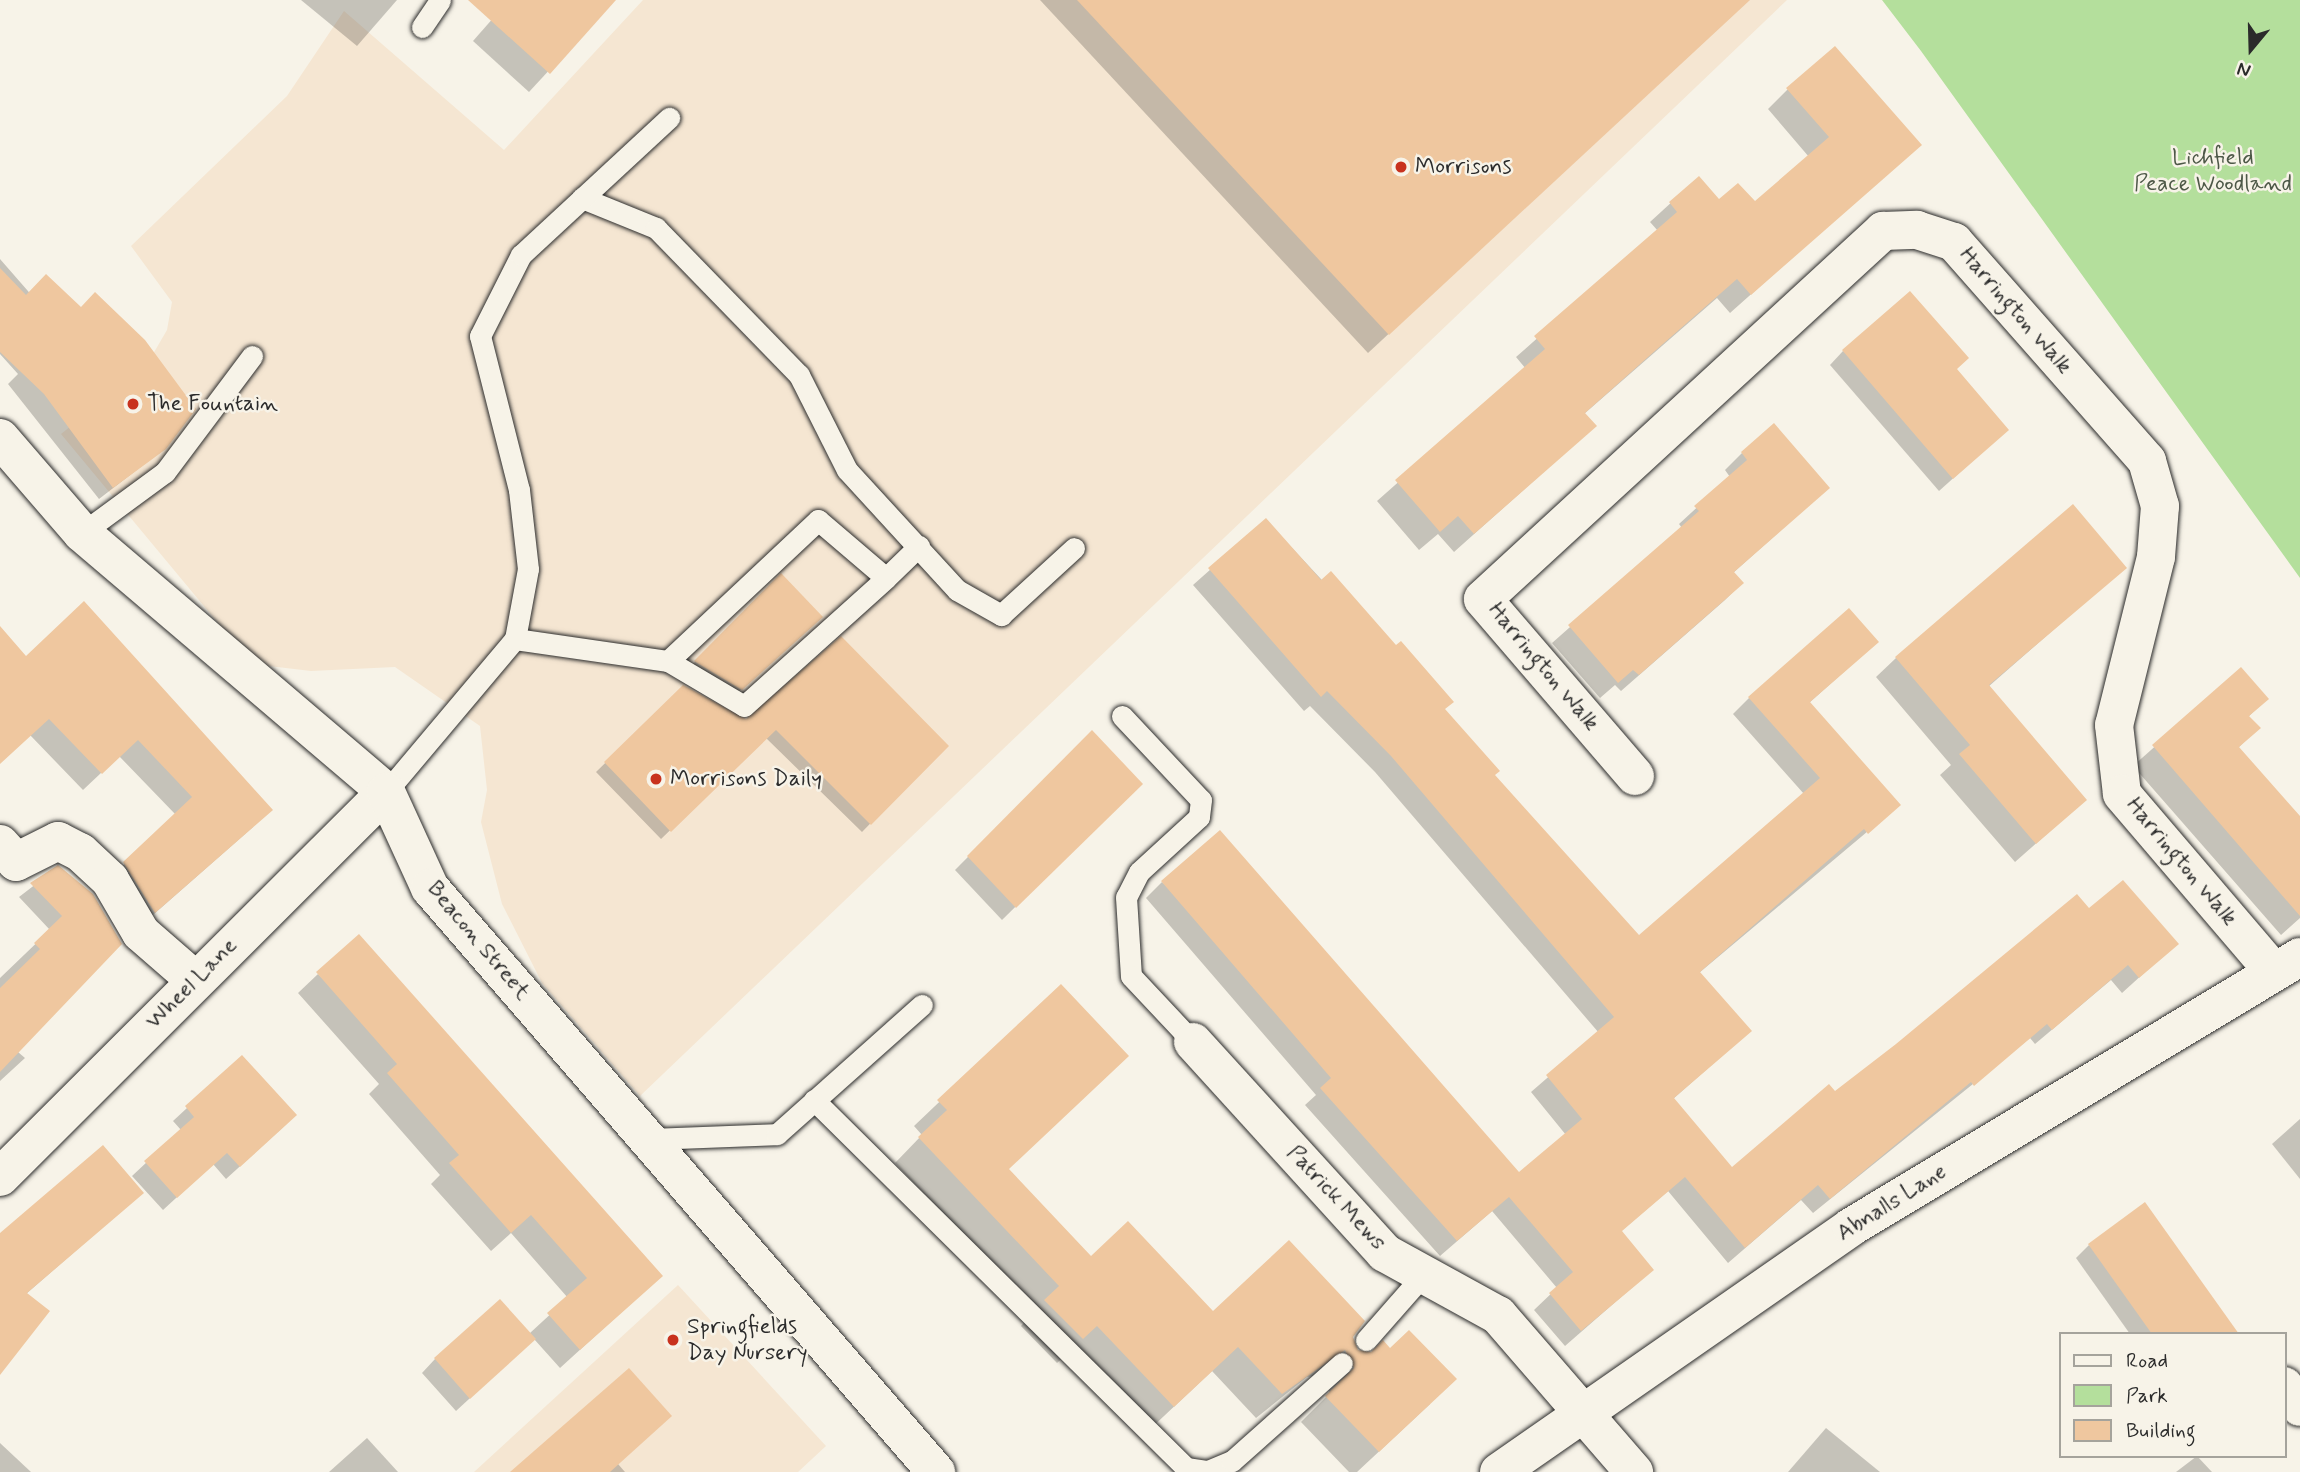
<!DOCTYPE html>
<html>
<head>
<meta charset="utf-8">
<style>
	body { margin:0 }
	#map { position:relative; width:2300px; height:1472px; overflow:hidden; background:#f7f3e8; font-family:Mynerve,sans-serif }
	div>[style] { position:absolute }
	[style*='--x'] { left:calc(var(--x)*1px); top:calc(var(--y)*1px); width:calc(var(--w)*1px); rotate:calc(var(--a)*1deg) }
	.built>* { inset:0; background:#f5e6d2 }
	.green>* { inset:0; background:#b4df9c }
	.shadow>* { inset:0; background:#0003 }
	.building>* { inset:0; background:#efc79f }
	.roads { filter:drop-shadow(0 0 2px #2b2b2b) drop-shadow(0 0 2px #2b2b2b) }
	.service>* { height:21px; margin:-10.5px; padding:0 10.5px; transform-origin:10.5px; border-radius:10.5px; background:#f7f3e8 }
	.minor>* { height:38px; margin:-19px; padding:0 19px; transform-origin:19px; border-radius:19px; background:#f7f3e8 }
	.tertiary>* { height:38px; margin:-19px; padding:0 19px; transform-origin:19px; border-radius:19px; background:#f7f3e8 }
	.dots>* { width:19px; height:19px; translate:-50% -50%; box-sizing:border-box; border:4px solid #f7f3e8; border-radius:50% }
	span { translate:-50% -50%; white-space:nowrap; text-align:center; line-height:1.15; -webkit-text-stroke:5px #f7f3e8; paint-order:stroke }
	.park-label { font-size:23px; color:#4d5847 }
	.poi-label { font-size:23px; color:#2b2b2b }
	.left { translate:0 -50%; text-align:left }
	.street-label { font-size:23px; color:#2b2b2b }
	.legend { position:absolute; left:2059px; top:1332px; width:228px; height:126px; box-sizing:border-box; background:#f7f3e8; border:2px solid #a5a39c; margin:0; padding:9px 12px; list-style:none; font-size:21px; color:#2b2b2b }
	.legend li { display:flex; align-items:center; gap:14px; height:35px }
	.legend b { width:35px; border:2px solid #a5a39c }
	.north { position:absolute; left:2216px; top:14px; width:70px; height:70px; -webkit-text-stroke:5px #f7f3e8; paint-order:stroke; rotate:199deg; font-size:19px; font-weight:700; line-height:28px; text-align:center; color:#2b2b2b }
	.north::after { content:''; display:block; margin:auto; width:24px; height:32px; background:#2b2b2b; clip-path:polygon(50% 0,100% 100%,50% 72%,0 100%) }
</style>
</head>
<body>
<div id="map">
	<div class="built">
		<i style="clip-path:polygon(643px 0,1787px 0,640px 1096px,542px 983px,502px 904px,481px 822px,487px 790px,480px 726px,395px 667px,311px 671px,252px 664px,61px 434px,146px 366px,167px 330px,172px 302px,131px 246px,287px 96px,344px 11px,504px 150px)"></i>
		<i style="clip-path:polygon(678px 1285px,826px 1446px,798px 1472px,474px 1472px)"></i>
	</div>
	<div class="green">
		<i style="clip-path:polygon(1882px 0,2300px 0,2300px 578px,1921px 51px)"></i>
	</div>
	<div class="shadow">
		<i style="clip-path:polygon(301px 0,397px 0,357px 46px)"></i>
		<i style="clip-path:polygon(509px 0,614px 0,529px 92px,473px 41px)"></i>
		<i style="clip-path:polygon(1040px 0,1749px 0,1368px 353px)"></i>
		<i style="clip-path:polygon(1788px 89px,1919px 145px,1730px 313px,1717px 298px,1584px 414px,1595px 426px,1454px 552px,1438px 534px,1419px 550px,1377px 501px,1526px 369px,1516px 357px,1658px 231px,1650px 222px,1698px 178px,1719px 202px,1755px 204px,1809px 157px,1768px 109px)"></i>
		<i style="clip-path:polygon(0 259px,165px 448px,99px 499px,8px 384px,18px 374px,0 354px)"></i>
		<i style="clip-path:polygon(1843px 351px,1955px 370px,2007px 430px,1939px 491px,1830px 365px)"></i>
		<i style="clip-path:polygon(1742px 453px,1828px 488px,1733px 573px,1742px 583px,1725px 600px,1621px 691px,1615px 685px,1600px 698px,1552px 643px,1682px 528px,1679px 524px,1730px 477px,1725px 470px)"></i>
		<i style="clip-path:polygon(1266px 520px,1443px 710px,1493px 776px,1639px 938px,1804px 794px,1733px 714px,1749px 698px,1877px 642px,1809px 703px,1899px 805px,1699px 973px,1750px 1031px,1673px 1099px,1731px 1170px,2089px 910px,2176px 944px,2122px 993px,2111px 980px,2035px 1044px,2030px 1038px,1813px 1213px,1801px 1200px,1728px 1263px,1668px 1191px,1620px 1232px,1652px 1270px,1565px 1346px,1534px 1310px,1557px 1288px,1492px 1211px,1440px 1256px,1305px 1105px,1316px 1095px,1146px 898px,1162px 882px,1519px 1174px,1566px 1135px,1531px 1092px,1599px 1033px,1375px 772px,1310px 706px,1304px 711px,1193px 585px)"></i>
		<i style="clip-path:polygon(2124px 568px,1988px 687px,2085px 800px,2015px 862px,1940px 775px,1951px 765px,1876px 677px,1896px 658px)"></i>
		<i style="clip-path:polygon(781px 575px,814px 623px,735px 695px,689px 668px)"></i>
		<i style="clip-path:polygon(83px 603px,253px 827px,137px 929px,107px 881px,176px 815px,119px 756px,83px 790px,30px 735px,0 763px,0 629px,26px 658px)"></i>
		<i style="clip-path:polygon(2241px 670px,2267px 699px,2248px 717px,2258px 728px,2238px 748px,2300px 818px,2300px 918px,2281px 935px,2133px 766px)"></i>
		<i style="clip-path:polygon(683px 687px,746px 721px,946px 746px,862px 832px,766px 738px,661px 839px,596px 772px)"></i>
		<i style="clip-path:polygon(1092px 732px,1140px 784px,1002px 920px,955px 870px)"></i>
		<i style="clip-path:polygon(58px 867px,91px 895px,18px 1052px,25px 1058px,0 1081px,0 978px,50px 930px,19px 897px)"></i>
		<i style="clip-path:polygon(318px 974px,661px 1276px,560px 1368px,534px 1339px,456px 1411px,422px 1373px,435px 1359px,530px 1333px,568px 1298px,511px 1233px,491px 1251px,431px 1184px,440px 1175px,369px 1094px,379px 1084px,298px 993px)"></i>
		<i style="clip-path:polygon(1061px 986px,1008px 1170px,1091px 1258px,1213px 1314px,1351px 1336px,1357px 1352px,1430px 1404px,1357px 1472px,1349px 1472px,1301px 1422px,1330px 1393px,1322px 1375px,1307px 1377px,1256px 1418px,1212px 1371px,1148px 1431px,1071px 1350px,1057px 1363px,1021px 1326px,1035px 1311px,895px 1163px,922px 1135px,914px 1126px)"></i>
		<i style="clip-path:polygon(242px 1057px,282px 1128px,226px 1179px,213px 1164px,163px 1210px,132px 1176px,181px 1130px,173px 1121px)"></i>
		<i style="clip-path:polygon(2300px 1119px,2300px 1179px,2272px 1144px)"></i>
		<i style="clip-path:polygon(142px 1193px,26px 1294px,0 1368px,0 1236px)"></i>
		<i style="clip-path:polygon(2089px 1245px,2211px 1334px,2130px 1334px,2076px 1258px)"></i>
		<i style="clip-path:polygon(1826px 1428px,1880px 1472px,1788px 1472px)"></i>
		<i style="clip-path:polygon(367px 1438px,398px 1472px,329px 1472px)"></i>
		<i style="clip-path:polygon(0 1443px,31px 1472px,0 1472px)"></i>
		<i style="clip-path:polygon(2197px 1456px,2212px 1472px,2176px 1472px)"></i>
		<i style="clip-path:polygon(618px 1464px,625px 1472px,512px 1472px)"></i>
	</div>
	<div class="building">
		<i style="clip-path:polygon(468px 0,616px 0,550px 74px)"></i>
		<i style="clip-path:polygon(1077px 0,1750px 0,1389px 335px)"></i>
		<i style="clip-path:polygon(1835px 46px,1922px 145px,1751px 295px,1737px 279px,1648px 357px,1585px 413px,1597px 426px,1474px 534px,1458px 516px,1440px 532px,1395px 480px,1545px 349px,1534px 336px,1677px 212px,1669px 202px,1699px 176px,1719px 199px,1738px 183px,1755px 201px,1829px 137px,1786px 88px)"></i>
		<i style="clip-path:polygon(0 268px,26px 295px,46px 274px,81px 307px,95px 292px,145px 340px,196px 409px,166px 449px,113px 488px,44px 394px,0 352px)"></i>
		<i style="clip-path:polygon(1910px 291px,1969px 358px,1957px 369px,2009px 430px,1953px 479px,1842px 350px)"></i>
		<i style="clip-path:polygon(1774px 423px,1830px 488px,1734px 572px,1744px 583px,1639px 675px,1633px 670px,1618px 683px,1568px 625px,1699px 511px,1694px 506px,1747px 460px,1741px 452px)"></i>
		<i style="clip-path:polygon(2073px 504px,2127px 568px,1989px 685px,2087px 800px,2036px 844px,1959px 754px,1970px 745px,1895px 657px)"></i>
		<i style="clip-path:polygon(1266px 518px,1321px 580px,1331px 571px,1396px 645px,1401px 641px,1454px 702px,1445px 709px,1500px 771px,1495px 775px,1639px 935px,1820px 778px,1748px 697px,1849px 608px,1879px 642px,1810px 702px,1901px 805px,1868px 834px,1864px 829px,1700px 972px,1752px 1031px,1674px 1098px,1732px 1167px,1829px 1084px,1835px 1091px,1896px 1044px,2077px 894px,2089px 908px,2123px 880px,2179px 944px,2139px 978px,2128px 965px,2052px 1030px,2047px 1024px,1974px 1086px,1971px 1082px,1830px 1199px,1818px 1185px,1745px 1248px,1685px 1177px,1622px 1231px,1654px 1270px,1581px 1331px,1549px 1293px,1573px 1272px,1509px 1197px,1457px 1241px,1320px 1088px,1331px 1078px,1161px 881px,1220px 830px,1519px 1172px,1582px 1119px,1546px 1075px,1614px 1017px,1391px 756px,1327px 691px,1321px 697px,1208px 568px)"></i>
		<i style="clip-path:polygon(781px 573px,823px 617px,742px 690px,694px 661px)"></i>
		<i style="clip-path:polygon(84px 601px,273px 810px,155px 913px,123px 862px,192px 797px,138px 740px,102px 774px,49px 719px,0 764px,0 626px,26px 656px)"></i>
		<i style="clip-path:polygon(841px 636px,949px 746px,871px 825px,776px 730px,671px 832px,604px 762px,683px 685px,746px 719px)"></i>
		<i style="clip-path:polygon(2241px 667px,2269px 699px,2249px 716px,2261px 728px,2239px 747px,2300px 816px,2300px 916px,2152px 745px)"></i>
		<i style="clip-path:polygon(1092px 730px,1143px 784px,1016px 908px,967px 856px)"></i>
		<i style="clip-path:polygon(58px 865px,93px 894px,122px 944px,0 1072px,0 988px,40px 949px,34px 943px,62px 916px,30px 883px)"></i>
		<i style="clip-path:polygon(359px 934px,663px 1276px,580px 1350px,547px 1313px,587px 1278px,531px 1215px,511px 1233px,449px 1163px,459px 1155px,387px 1073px,397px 1064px,316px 972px)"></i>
		<i style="clip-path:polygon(1061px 984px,1129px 1056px,1009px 1169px,1091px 1256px,1128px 1221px,1213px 1311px,1289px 1240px,1365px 1321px,1353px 1337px,1358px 1350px,1371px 1352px,1383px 1340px,1390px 1348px,1409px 1330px,1457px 1379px,1379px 1452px,1325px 1396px,1354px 1368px,1345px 1350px,1282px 1394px,1238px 1347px,1174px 1407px,1097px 1326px,1083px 1339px,1044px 1300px,1059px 1286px,918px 1137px,947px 1110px,937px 1100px)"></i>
		<i style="clip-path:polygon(242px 1055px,297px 1115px,240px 1167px,227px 1153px,177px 1198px,144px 1161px,194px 1117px,185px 1106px)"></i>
		<i style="clip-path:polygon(103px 1145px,144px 1193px,27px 1293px,50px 1311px,0 1375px,0 1233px)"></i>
		<i style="clip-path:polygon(2145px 1202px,2239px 1334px,2152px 1334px,2088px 1244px)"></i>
		<i style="clip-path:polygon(500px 1299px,536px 1339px,470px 1399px,434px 1358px)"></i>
		<i style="clip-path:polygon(629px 1368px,672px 1416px,610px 1472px,510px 1472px)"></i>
	</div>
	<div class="roads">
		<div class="service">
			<i style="--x:422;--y:27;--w:32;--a:-56"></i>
			<i style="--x:582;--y:198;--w:80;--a:22.1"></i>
			<i style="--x:656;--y:228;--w:205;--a:45.8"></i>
			<i style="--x:799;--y:375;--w:106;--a:63.2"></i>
			<i style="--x:847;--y:470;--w:163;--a:47.5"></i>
			<i style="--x:957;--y:590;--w:51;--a:29.6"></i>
			<i style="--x:1001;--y:615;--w:99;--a:-42.5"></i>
			<i style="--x:82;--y:533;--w:103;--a:-36.3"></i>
			<i style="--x:165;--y:472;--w:145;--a:-53.1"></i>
			<i style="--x:515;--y:639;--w:155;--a:8.2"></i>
			<i style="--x:668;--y:661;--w:206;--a:-43.2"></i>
			<i style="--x:818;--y:520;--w:89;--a:40.5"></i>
			<i style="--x:886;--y:578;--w:46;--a:-44.1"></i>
			<i style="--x:668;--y:661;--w:88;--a:30.6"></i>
			<i style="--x:744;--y:706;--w:191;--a:-42"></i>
			<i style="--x:1122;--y:716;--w:115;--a:46.8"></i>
			<i style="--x:1201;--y:800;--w:17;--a:97"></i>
			<i style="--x:1199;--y:817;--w:81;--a:137.5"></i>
			<i style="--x:1139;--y:872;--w:28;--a:117"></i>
			<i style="--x:1126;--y:897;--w:79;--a:86.4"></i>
			<i style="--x:1131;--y:976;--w:91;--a:46.8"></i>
			<i style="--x:386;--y:792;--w:200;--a:-49.9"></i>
			<i style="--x:515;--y:639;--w:71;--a:-79.5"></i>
			<i style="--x:528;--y:569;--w:80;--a:-96.5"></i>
			<i style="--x:519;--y:490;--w:159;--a:-104.2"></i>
			<i style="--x:480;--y:336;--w:91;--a:-63.2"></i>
			<i style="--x:521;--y:255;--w:202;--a:-42.8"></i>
			<i style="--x:814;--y:1100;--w:523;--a:44.69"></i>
			<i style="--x:1186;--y:1468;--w:22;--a:8"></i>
			<i style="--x:1208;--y:1471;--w:26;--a:-23"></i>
			<i style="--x:1232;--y:1461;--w:147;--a:-41.7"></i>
			<i style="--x:648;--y:1139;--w:129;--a:-2.2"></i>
			<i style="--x:777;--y:1134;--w:194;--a:-41.7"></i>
			<i style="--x:1366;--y:1340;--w:88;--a:-48.7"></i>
		</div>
		<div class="minor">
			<i style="--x:1635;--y:776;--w:233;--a:-130.7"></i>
			<i style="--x:1483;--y:599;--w:544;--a:-42.61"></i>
			<i style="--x:1883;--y:231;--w:34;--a:-2"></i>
			<i style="--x:1917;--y:230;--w:39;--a:18"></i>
			<i style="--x:1954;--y:242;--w:292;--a:48.6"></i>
			<i style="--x:2147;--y:461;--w:47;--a:73.9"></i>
			<i style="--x:2160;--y:506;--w:51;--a:94.5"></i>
			<i style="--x:2156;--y:557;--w:173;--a:104"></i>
			<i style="--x:2114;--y:725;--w:69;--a:83.4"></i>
			<i style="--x:2122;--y:794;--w:234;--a:49.5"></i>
			<i style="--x:0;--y:844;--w:24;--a:48"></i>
			<i style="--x:16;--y:862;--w:47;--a:-26.6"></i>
			<i style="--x:58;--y:841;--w:25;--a:27"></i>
			<i style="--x:80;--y:852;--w:41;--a:43"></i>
			<i style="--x:110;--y:880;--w:61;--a:59.7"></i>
			<i style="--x:141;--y:933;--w:72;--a:41"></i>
			<i style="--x:1193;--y:1042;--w:285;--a:47.7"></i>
			<i style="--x:1385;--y:1253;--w:129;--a:28.8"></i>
			<i style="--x:1498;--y:1315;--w:208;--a:49.1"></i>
			<i style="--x:0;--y:1177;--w:545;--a:-44.93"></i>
			<i style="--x:2284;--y:1386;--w:26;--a:53"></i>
			<i style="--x:1499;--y:1472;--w:429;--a:-34.8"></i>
			<i style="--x:1851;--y:1227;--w:524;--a:-31.02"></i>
		</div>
		<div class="tertiary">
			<i style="--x:0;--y:438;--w:125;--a:49.2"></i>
			<i style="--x:82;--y:533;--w:399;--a:40.4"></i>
			<i style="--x:386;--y:792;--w:106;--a:65.4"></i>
			<i style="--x:430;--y:888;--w:773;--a:49.09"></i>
		</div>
	</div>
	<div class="dots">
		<i style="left:1401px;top:167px;background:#c8321e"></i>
		<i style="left:133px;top:404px;background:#c8321e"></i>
		<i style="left:656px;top:779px;background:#c8321e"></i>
		<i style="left:673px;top:1340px;background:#c8321e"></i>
	</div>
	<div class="park-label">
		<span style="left:2213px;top:171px">Lichfield<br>Peace Woodland</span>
	</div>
	<div class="poi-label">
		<span class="left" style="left:1415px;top:167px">Morrisons</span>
		<span class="left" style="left:147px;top:404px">The Fountain</span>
		<span class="left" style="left:670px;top:779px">Morrisons Daily</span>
		<span class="left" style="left:687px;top:1340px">Springfields<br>Day Nursery</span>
	</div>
	<div class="street-label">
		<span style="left:2015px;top:311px;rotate:49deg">Harrington Walk</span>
		<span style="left:1543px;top:667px;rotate:50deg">Harrington Walk</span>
		<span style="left:2181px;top:862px;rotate:50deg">Harrington Walk</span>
		<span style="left:478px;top:941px;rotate:50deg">Beacon Street</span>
		<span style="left:192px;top:984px;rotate:-45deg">Wheel Lane</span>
		<span style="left:1336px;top:1198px;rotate:47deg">Patrick Mews</span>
		<span style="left:1892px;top:1203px;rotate:-32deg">Abnalls Lane</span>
	</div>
	<ul class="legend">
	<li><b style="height:9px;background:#f7f3e8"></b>Road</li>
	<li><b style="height:19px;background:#b4df9c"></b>Park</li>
	<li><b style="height:19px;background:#efc79f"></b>Building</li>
	</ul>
	<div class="north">N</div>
</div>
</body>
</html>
